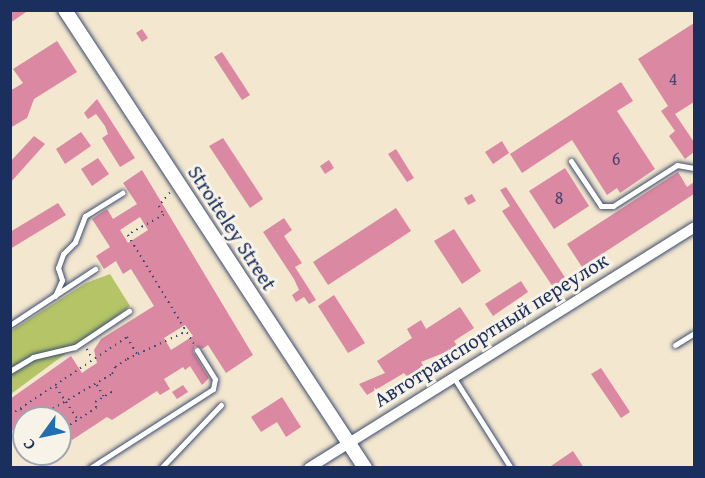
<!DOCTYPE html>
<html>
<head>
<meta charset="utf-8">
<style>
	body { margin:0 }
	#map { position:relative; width:705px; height:478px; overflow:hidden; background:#f3e7cf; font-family:"Gentium Book Plus",serif }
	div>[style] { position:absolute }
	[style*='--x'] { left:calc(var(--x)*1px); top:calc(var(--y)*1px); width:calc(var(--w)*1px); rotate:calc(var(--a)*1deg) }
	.green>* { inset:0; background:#b4c467 }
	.building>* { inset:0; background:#db88a2 }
	.path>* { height:1.5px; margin-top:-0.75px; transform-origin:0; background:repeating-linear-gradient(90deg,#3b4b6f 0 1.5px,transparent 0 6px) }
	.roads { filter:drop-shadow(0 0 2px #3b4b6f) drop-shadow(0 0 2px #3b4b6f) }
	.lane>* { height:5px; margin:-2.5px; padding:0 2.5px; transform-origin:2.5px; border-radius:2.5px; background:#fff }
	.street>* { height:10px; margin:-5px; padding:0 5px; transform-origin:5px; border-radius:5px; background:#fff }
	.secondary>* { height:14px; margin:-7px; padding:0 7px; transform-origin:7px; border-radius:7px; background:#fff }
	span { translate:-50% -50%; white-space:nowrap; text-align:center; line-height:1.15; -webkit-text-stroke:6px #f7f3e8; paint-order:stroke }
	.number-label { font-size:18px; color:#4b456f }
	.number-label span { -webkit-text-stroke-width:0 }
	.street-label { font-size:21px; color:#1b2f5e }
	.frame { position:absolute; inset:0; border:12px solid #1b2f5e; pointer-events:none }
	.north { position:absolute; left:12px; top:406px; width:60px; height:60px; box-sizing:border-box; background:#f7f3e8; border:2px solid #9fa5b1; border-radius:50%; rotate:237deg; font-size:16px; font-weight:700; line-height:24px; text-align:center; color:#1b2f5e }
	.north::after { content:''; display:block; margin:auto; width:21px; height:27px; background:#1f6fb2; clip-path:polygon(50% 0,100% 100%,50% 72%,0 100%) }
</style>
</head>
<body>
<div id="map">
	<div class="green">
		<i style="clip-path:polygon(110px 274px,130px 306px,11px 394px,11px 331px,86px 283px)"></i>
	</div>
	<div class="building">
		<i style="clip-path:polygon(10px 10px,29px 10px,10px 23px)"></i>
		<i style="clip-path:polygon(694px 23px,694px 102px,675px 114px,694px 142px,694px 152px,685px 159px,669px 136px,675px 131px,661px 111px,668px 106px,638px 59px)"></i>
		<i style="clip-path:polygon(142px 29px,148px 38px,142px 42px,136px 33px)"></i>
		<i style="clip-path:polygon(57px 41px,77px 72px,34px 99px,27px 118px,10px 128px,10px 91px,23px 83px,13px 69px)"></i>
		<i style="clip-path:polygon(222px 52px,250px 95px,242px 100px,214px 57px)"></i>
		<i style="clip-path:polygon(621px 82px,633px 101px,617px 111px,655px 169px,620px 193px,617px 188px,607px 195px,572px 140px,522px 173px,510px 154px)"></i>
		<i style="clip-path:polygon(97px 99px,135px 158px,120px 167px,102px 138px,108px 134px,105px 126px,96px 114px,88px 119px,84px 113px)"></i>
		<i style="clip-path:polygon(81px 132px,91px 146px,65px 164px,56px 149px)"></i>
		<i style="clip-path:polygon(34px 136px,45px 144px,10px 183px,10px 162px)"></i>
		<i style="clip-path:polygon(223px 138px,263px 199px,250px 208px,209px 146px)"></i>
		<i style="clip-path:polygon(502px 141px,509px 153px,493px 164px,485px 152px)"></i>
		<i style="clip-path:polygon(396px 149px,414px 178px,407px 182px,388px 154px)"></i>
		<i style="clip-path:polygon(98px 158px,109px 174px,92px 186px,81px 169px)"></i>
		<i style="clip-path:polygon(329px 160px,334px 168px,325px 174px,320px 166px)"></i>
		<i style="clip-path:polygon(565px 168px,589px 206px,554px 229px,529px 191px)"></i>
		<i style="clip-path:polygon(evenodd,142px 170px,253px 355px,226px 373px,208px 345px,202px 349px,195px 346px,193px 352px,209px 378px,202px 385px,190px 366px,185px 370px,183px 367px,164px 379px,170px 389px,160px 395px,157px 391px,112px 420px,107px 417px,72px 440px,68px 435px,60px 441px,63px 430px,60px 418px,49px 418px,44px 410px,24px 418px,24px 445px,14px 429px,10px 432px,10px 399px,71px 356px,82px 373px,86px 370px,97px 363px,94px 350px,101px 339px,154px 306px,131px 269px,123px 274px,116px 261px,104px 269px,96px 256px,110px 247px,92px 219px,107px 209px,113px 219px,137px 204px,123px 183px,142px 170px,140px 217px,148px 230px,128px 243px,120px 230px,140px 217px,142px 170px,185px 325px,193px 336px,171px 350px,164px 338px,185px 325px)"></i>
		<i style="clip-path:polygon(678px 172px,687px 187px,694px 182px,694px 194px,582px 267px,567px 244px)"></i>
		<i style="clip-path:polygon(506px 187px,566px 279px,553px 287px,502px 211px,510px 206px,500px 190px)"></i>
		<i style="clip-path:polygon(472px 194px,476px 201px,468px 205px,464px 198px)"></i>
		<i style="clip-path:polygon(58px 203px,66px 215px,10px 249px,10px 232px)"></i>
		<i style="clip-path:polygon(396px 208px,411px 231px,328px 285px,313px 262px)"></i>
		<i style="clip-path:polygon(284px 218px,292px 230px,284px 236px,302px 263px,295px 267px,316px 300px,309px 304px,304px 297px,296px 302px,292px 295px,299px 290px,294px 279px,263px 232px)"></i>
		<i style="clip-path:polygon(454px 229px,481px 271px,462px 284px,434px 241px)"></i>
		<i style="clip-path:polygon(521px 281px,528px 292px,493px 316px,485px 304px)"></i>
		<i style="clip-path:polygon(334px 295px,365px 343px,348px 353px,318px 306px)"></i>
		<i style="clip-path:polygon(460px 307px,474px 328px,454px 341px,458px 347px,421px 362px,425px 369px,409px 379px,404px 373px,367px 395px,359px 384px,385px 373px,377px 361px,412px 338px,407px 329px,421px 320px,426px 329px)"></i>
		<i style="clip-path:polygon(601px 368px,630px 412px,621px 418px,591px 374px)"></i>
		<i style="clip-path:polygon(183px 385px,188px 392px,177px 399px,172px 392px)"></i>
		<i style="clip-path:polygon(282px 397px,301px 427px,286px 437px,277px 422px,261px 432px,251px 417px)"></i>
		<i style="clip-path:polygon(573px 451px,584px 468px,548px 468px)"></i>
		<i style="clip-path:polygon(30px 454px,51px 454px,36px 464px)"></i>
	</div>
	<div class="path">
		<i style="--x:170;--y:193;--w:17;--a:130"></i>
		<i style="--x:159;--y:206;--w:10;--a:61"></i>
		<i style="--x:164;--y:215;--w:41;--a:150.9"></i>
		<i style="--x:128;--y:235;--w:127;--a:58.8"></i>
		<i style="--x:87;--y:349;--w:10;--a:61"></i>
		<i style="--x:97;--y:385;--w:13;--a:58"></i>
		<i style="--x:56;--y:387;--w:40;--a:56"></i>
		<i style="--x:21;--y:409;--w:11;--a:52"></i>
		<i style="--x:10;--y:415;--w:141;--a:-33.7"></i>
		<i style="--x:127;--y:337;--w:21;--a:59"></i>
		<i style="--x:37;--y:418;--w:87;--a:-30.4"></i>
		<i style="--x:112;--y:374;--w:8;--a:-67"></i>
		<i style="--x:115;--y:367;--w:14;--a:-34"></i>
		<i style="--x:127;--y:359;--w:64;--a:-25"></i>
		<i style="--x:60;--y:431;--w:43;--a:-32.6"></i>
		<i style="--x:96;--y:408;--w:6;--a:-99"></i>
		<i style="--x:95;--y:402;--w:21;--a:-31"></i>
		<i style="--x:10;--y:435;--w:16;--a:-30"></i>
		<i style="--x:10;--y:436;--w:23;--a:50"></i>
	</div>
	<div class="roads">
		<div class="lane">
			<i style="--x:571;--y:161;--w:54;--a:56.3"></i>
			<i style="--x:601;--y:206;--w:12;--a:0"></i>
			<i style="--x:613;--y:206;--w:76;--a:-32.6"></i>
			<i style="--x:677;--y:165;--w:17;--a:10"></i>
			<i style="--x:55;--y:296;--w:17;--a:-66"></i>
			<i style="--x:62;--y:280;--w:13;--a:-108"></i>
			<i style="--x:58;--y:268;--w:15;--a:-70"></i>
			<i style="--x:63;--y:254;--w:17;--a:-45"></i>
			<i style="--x:75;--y:242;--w:28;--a:-69"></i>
			<i style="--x:85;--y:216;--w:44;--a:-31.9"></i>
			<i style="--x:10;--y:325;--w:102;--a:-33.4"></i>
			<i style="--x:675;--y:345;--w:22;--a:-32"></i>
			<i style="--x:10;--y:371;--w:27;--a:-31"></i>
			<i style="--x:33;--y:357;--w:43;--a:-13.4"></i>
			<i style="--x:75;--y:347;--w:65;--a:-33.7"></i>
			<i style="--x:454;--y:378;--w:107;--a:57.7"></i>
			<i style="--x:90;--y:468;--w:146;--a:-32.7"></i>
			<i style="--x:213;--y:389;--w:10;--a:-79"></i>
			<i style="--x:215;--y:379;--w:34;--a:-122"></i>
			<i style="--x:161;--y:468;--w:87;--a:-46.4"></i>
		</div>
		<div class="street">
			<i style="--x:309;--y:468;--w:454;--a:-32"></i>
		</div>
		<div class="secondary">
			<i style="--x:65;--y:10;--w:548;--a:56.77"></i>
		</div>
	</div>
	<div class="number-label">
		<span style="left:673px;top:79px">4</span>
		<span style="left:616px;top:159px">6</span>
		<span style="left:559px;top:198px">8</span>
	</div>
	<div class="street-label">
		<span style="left:232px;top:228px;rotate:57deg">Stroiteley Street</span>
		<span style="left:491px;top:330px;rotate:-32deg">Автотранспортный переулок</span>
	</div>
	<div class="frame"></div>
	<div class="north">С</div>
</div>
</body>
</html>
